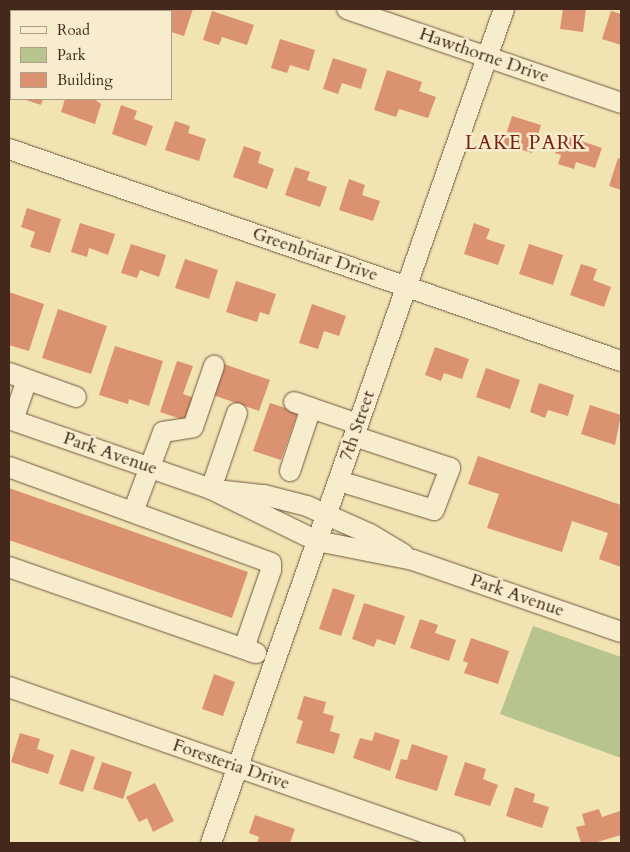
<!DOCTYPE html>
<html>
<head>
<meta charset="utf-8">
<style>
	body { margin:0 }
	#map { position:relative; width:630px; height:852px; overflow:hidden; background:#f2e3b2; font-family:Cardo,serif }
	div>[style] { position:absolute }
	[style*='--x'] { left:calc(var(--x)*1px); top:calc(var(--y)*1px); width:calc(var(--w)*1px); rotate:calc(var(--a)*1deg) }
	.green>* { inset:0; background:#b8c48e }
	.building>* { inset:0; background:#db9271 }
	.roads { filter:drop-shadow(0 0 1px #6f5741) drop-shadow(0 0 1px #6f5741) }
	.minor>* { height:20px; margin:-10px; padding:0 10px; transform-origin:10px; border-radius:10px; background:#f7edcd }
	span { translate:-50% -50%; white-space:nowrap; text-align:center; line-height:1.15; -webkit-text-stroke:5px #f7edcd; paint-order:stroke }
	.street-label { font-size:18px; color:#43281b }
	.quarter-label { font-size:20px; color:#7a1f14; letter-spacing:1px }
	.frame { position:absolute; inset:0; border:10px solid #43281b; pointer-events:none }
	.legend { position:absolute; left:10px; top:10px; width:162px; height:90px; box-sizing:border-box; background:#f7edcd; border:1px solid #af9e86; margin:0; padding:6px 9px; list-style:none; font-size:15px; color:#43281b }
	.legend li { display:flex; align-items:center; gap:10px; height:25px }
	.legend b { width:25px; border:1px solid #af9e86 }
</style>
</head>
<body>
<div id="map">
	<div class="green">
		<i style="clip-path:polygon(533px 626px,621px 657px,621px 758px,500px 714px)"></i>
	</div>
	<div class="building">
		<i style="clip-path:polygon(156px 9px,193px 9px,184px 36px,171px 32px,171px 11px,155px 11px)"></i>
		<i style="clip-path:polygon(563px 9px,586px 9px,583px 32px,560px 29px)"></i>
		<i style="clip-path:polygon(212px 11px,254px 25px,247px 45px,222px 37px,219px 45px,203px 40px)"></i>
		<i style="clip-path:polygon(611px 11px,621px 14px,621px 45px,602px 39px)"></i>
		<i style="clip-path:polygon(280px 39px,315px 50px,309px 71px,290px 65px,287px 73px,271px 68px)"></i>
		<i style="clip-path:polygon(333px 58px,367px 69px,361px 89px,342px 83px,338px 94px,323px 89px)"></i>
		<i style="clip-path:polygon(387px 70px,422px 82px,419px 91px,436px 97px,428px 118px,399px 109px,396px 117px,374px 110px)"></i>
		<i style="clip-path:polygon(23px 99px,43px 99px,41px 105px)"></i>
		<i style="clip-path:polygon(65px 99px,94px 99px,101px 104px,95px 124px,61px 112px)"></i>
		<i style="clip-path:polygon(121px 105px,137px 111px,134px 119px,153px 126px,146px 146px,112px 134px)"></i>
		<i style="clip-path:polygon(512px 116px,541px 125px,532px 153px,503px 144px)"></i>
		<i style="clip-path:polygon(175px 121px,190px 126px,188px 133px,206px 139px,199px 161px,165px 150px)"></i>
		<i style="clip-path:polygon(561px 134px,602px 148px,595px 168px,576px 162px,574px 169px,558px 164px,561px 155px,555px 153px)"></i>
		<i style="clip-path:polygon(244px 146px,261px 152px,258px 163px,274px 169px,267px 189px,233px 177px)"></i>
		<i style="clip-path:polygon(618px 158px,621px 159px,621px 190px,609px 186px)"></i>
		<i style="clip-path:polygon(295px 167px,310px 172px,307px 180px,327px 187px,320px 207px,285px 195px)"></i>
		<i style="clip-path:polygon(349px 179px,365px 185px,362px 195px,380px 201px,373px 221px,339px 210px)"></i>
		<i style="clip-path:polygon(27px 208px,61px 219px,50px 253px,30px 247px,35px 232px,21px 227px)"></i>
		<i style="clip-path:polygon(80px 223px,115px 234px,108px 255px,89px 248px,87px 257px,71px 252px)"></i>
		<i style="clip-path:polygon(474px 223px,490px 229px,486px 239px,505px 245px,498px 265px,464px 254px)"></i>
		<i style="clip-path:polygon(131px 244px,166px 255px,159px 277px,140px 270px,137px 278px,121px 273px)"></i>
		<i style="clip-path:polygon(529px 244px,563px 255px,553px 285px,519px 274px)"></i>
		<i style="clip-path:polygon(185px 259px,218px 270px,209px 299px,175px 288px)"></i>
		<i style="clip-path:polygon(581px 264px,597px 269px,593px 280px,611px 287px,604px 307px,570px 295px)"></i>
		<i style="clip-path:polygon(236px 281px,276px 294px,269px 315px,260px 312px,257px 322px,226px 312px)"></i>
		<i style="clip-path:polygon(9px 292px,44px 304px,29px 351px,9px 345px)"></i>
		<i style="clip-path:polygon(312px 304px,346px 316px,339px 336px,324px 331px,318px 349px,299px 343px)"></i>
		<i style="clip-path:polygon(58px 309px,107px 326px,91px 374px,42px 358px)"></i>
		<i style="clip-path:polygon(115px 346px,163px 361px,149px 406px,129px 399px,128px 404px,99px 395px)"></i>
		<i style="clip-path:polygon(435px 347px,469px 359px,462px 379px,444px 373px,441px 381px,425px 375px)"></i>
		<i style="clip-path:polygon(177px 361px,193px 366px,183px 394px,200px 400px,193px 423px,160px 412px)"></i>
		<i style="clip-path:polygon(224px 364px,270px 380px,259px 411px,213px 395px)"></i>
		<i style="clip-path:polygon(486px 368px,520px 380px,510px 409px,476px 397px)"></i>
		<i style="clip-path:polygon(539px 383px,574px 395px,568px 416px,548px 410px,545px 418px,530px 412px)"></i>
		<i style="clip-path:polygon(270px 403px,298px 412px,281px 460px,253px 451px)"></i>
		<i style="clip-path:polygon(590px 405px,621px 415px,615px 445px,581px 434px)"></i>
		<i style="clip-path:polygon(478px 456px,621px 505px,621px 567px,599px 559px,608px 533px,572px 521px,562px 552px,487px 528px,499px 494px,468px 484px)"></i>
		<i style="clip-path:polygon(9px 488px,248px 572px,232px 618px,9px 540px)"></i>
		<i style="clip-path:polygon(333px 588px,355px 595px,341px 636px,319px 629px)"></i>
		<i style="clip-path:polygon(364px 603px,405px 616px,395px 645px,377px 639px,374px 647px,352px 639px)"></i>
		<i style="clip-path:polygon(420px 619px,438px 625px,435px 633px,456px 640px,449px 661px,410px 648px)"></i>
		<i style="clip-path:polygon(471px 638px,509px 651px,498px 684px,464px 673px,468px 663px,463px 661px)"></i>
		<i style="clip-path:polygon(214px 674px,235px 682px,223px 716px,202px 709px)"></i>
		<i style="clip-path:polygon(304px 696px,326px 702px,323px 713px,334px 716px,330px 731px,340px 734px,334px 754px,296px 743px,303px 721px,297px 719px)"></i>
		<i style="clip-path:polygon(375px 732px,400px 740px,390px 771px,353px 758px,360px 738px,372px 741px)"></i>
		<i style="clip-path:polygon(20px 733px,40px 739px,37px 749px,54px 755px,48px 774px,11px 762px)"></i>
		<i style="clip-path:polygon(412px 744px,448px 756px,437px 791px,395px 778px,401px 759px,407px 760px)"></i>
		<i style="clip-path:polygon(71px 749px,95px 757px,83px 792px,59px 784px)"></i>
		<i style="clip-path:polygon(102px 762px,132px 772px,123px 799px,93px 789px)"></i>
		<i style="clip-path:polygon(465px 762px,486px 769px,483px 779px,498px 785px,490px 806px,454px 795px)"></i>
		<i style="clip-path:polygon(155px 783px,174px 821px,153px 832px,147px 818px,139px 822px,126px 797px)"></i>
		<i style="clip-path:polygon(515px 787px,535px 794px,533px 802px,549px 807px,542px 828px,506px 816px)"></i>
		<i style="clip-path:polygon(599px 809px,602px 817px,620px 811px,621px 835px,594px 843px,581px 843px,576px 827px,585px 825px,582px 814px)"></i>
		<i style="clip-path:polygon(255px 815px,295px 829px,290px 843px,257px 843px,259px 837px,249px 833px)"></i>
	</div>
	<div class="roads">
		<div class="minor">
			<i style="--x:347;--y:9;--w:290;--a:18.9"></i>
			<i style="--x:9;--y:149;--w:648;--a:19.11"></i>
			<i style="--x:9;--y:373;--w:71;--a:19.7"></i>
			<i style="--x:294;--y:402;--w:18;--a:19"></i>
			<i style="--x:9;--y:419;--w:214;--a:19.1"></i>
			<i style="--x:211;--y:489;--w:118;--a:26.1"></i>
			<i style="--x:317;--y:541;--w:98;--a:11.2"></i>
			<i style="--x:413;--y:560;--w:220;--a:19.1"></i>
			<i style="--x:13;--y:420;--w:42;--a:-70.7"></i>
			<i style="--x:9;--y:467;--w:279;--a:20.1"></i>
			<i style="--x:271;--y:563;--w:7;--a:90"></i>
			<i style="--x:271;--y:570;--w:76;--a:109.1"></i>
			<i style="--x:246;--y:642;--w:10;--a:66"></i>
			<i style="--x:290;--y:471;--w:66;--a:-71.6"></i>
			<i style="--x:311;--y:408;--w:50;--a:18.8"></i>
			<i style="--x:339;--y:481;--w:99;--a:17"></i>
			<i style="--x:434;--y:510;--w:45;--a:-69.1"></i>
			<i style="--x:450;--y:468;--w:101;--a:-161.6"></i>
			<i style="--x:211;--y:489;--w:80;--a:-71.1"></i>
			<i style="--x:225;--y:491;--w:39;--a:6"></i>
			<i style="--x:264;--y:495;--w:44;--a:14.3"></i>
			<i style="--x:307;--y:506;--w:69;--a:24"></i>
			<i style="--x:370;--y:534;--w:39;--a:31"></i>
			<i style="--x:133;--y:512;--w:85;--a:-69.4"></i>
			<i style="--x:163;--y:432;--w:30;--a:-9"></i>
			<i style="--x:193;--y:427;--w:65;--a:-71"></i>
			<i style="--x:9;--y:567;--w:262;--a:19.2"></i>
			<i style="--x:9;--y:687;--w:472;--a:19.3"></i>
			<i style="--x:211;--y:843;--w:884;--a:-70.64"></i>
		</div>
	</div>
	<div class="street-label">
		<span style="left:484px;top:56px;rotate:19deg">Hawthorne Drive</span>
		<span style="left:315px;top:255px;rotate:19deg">Greenbriar Drive</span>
		<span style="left:358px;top:426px;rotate:-71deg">7th Street</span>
		<span style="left:110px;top:454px;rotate:19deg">Park Avenue</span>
		<span style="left:517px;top:596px;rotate:19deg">Park Avenue</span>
		<span style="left:231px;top:765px;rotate:19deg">Foresteria Drive</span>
	</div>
	<div class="quarter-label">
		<span style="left:526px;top:142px">LAKE PARK</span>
	</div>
	<div class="frame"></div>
	<ul class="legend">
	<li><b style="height:6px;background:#f7edcd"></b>Road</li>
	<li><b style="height:14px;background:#b8c48e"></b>Park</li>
	<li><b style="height:14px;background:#db9271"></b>Building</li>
	</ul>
</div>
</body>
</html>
